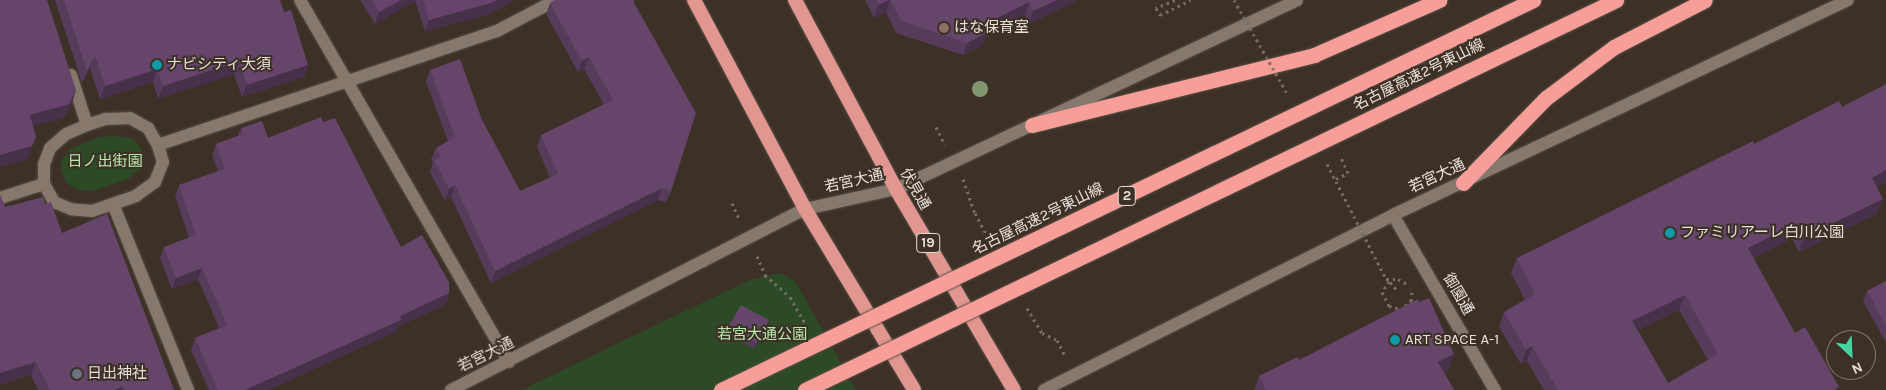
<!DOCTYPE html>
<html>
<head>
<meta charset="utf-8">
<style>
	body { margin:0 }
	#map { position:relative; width:1886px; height:390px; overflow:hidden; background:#3d3127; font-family:Karla,"Noto Sans JP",sans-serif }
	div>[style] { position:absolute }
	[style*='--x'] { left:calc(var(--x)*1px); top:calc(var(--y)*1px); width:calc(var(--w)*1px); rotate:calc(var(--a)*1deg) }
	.green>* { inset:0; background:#2d4a26 }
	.path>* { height:3px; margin-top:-1.5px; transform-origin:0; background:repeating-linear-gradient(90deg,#776d64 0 2.5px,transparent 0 6.5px) }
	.roads { filter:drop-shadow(0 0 1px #5b5048) drop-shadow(0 0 1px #5b5048) }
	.minor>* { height:12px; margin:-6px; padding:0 6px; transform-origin:6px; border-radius:6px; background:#86786c }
	.tertiary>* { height:12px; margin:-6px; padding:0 6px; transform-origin:6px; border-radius:6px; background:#86786c }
	.trunk>* { height:14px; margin:-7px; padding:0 7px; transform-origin:7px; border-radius:7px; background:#e19690 }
	.motorway>* { height:15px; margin:-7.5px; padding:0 7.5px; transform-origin:7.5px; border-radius:7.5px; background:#f89e99 }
	.path-bridge>* { height:3px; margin-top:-1.5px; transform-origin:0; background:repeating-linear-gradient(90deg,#776d64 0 2.5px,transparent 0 6.5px) }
	.bridges { filter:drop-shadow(0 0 1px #5b5048) drop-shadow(0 0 1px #5b5048) }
	.motorway-bridge>* { height:15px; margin:-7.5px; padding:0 7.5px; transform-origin:7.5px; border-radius:7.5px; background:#f89e99 }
	.trees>* { width:16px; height:16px; margin:-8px; border-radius:50%; background:#7f966e }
	.wall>* { inset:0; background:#573b5b }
	.shaded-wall>* { inset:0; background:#47304a }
	.building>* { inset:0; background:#65456a }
	.dots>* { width:14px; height:14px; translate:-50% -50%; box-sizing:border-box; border:2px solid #3d3127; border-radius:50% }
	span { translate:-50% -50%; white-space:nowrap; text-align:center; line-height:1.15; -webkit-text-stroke:4px #3d3127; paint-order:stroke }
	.shield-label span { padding:1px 4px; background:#3d3127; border:1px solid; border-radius:4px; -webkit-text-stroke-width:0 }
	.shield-label { font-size:14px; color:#e7dfd9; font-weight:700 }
	.poi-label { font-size:15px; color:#e7dfd9 }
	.left { translate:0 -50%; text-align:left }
	.street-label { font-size:15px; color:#e7dfd9 }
	.park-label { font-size:15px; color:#b5e9a9 }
	.north { position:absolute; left:1826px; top:330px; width:50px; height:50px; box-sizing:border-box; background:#3d3127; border:1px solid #81776e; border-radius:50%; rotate:155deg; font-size:14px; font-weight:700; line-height:20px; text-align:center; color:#e7dfd9 }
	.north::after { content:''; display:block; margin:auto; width:18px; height:22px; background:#44d49f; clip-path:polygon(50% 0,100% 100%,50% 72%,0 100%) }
</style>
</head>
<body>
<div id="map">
	<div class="green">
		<i style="clip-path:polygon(117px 136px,133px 139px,139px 145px,144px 156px,141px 169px,126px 180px,92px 191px,78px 190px,67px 183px,61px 172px,61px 161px,69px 150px,99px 137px)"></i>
		<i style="clip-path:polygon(781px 273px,795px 281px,856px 390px,521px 390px,750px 280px)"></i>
	</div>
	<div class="path">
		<i style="--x:1175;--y:0;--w:21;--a:157"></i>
		<i style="--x:1156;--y:8;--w:8;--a:60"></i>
		<i style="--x:1160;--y:15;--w:34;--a:-26"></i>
		<i style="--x:936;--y:127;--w:20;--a:63"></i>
		<i style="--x:963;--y:179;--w:36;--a:71"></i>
		<i style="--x:975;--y:213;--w:27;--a:62"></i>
		<i style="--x:1336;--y:179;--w:13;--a:-27"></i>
		<i style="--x:1348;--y:173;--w:17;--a:-114"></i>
		<i style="--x:732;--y:203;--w:17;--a:66"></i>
		<i style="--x:757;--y:256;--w:21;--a:67"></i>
		<i style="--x:765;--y:275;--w:33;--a:41"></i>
		<i style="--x:790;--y:297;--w:32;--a:60"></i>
		<i style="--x:1386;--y:279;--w:12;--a:0"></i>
		<i style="--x:1398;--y:279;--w:13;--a:29"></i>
		<i style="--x:1396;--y:289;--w:11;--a:-131"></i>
		<i style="--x:1389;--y:281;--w:13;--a:122"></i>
		<i style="--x:1382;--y:292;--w:16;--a:63"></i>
		<i style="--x:1389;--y:306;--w:11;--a:15"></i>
		<i style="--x:1405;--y:306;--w:8;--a:-40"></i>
		<i style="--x:1411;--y:301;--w:10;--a:-84"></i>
		<i style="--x:1027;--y:308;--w:29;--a:59"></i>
		<i style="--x:1042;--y:333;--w:17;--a:25"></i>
		<i style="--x:1057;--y:340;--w:18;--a:63"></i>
	</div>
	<div class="roads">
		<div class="minor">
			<i style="--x:300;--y:0;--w:418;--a:60"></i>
			<i style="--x:71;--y:75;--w:52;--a:72.3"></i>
			<i style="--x:130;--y:118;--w:21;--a:29"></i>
			<i style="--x:148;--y:128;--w:20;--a:60"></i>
			<i style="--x:158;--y:145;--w:18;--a:74"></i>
			<i style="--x:163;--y:162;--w:22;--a:112"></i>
			<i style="--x:155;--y:182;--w:24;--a:144"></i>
			<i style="--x:136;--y:196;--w:46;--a:161.2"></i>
			<i style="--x:92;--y:211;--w:21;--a:-175"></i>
			<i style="--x:71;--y:209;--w:18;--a:-158"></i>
			<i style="--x:54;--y:202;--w:21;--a:-119"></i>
			<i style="--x:44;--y:184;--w:20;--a:-90"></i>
			<i style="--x:44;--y:164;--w:17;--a:-69"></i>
			<i style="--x:50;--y:148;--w:21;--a:-41"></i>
			<i style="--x:66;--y:134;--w:23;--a:-23"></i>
			<i style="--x:87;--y:125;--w:19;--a:-18"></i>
			<i style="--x:105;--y:119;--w:25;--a:-2"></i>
			<i style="--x:158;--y:145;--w:358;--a:-18.6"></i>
			<i style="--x:497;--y:31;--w:67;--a:-27.7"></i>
			<i style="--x:0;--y:198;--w:46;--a:-17.7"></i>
			<i style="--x:113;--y:204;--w:201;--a:68"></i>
			<i style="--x:1393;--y:215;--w:203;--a:59.8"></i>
		</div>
		<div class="tertiary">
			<i style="--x:451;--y:390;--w:398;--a:-27.1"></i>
			<i style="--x:805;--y:209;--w:93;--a:-12.4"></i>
			<i style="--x:896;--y:189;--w:443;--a:-25.2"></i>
			<i style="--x:1044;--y:390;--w:390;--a:-26.6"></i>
			<i style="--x:1393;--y:215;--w:503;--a:-25.29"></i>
		</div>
		<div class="trunk">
			<i style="--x:694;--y:0;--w:237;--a:62"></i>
			<i style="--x:805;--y:209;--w:211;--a:58.9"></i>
			<i style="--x:795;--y:0;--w:214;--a:61.9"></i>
			<i style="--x:896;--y:189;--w:233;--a:59.6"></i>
		</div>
		<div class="motorway">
			<i style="--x:1032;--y:125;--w:291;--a:-13.9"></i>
			<i style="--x:1314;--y:55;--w:137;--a:-23.7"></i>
			<i style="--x:1463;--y:183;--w:119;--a:-45.7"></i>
			<i style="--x:1546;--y:98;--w:85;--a:-36.9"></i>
			<i style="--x:1614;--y:47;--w:102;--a:-27.3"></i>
		</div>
	</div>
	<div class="path-bridge">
		<i style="--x:1234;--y:0;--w:109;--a:60.4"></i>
		<i style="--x:1327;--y:164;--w:129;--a:62.8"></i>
	</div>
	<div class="bridges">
		<div class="motorway-bridge">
			<i style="--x:721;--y:390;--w:901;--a:-25.65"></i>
			<i style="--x:805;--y:390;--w:900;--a:-25.68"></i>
		</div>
	</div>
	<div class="trees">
		<i style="left:980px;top:89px"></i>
	</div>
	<div class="wall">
		<i style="clip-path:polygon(55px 0,201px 0,284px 12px,308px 65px,304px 77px,242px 97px,234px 74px,158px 99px,153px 82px,100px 99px,90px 68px,82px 83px)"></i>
		<i style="clip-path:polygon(360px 0,515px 0,487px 15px,425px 31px,415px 1px,375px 24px)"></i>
		<i style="clip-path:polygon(555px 0,635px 0,634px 3px,671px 191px,666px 202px,658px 200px,491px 283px,451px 197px,445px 201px,430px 172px,433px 162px,431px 159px,436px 148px,448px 141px,426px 82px,430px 70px,482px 120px,520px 191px,550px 178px,537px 147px,541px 135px,604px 105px,584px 69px,578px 72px,546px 14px,550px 3px)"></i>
		<i style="clip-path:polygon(865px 0,1078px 0,1029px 24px,1025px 15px,987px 33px,983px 45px,963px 55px,896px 33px,886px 12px,874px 18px)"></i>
		<i style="clip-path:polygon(evenodd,1886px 84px,1886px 182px,1877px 187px,1877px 214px,1799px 252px,1792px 238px,1753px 258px,1795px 333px,1837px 390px,1544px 390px,1527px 361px,1521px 364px,1499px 327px,1504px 312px,1525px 300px,1511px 273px,1517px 258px,1754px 144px,1842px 107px,1886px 84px,1679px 310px,1708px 360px,1668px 383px,1638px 330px,1679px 310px)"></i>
		<i style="clip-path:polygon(323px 122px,401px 247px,449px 293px,445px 305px,399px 326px,397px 331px,268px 390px,209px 390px,191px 350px,195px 338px,219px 328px,198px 279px,172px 289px,160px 258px,164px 247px,189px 238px,175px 196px,179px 185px,218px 171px,212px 155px,216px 144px,238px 136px,241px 128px,268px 138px)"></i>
		<i style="clip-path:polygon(45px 204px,62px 233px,174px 390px,38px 390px,31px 375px,5px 207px)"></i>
		<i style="clip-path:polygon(1886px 281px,1886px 343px,1863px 301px,1867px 291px)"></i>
		<i style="clip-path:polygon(769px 320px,767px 326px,754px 349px,726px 333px,728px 327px)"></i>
		<i style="clip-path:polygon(1299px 360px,1449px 370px,1444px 372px,1454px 390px,1254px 390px,1259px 376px)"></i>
	</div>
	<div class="shaded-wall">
		<i style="clip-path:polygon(401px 0,416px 0,415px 1px,375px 24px,379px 12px)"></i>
		<i style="clip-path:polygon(497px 0,515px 0,487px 15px,425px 31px,429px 20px)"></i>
		<i style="clip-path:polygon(889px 0,890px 0,886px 12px,874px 18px,878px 5px)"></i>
		<i style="clip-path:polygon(1057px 0,1078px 0,1029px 24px,1033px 11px)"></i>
		<i style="clip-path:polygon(1029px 2px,1025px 15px,987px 33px,983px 45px,963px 55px,967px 43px,983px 25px)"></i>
		<i style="clip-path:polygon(95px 56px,90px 68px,82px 83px,87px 71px)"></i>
		<i style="clip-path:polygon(589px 57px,584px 69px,578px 72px,582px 61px)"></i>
		<i style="clip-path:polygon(239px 61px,234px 74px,158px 99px,163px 86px)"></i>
		<i style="clip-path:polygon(308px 65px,304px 77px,242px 97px,247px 85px)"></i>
		<i style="clip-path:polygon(157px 69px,153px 82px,100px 99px,105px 86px)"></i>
		<i style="clip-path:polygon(76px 90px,72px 103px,64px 118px,25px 128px,30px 115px)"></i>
		<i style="clip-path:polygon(36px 137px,27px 160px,0 167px,0 155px)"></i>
		<i style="clip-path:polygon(1886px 170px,1886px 182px,1867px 193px,1872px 178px)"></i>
		<i style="clip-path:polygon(455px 185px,451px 197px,445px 201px,449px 189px)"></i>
		<i style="clip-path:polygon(662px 188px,658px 200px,491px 283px,495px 271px)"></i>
		<i style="clip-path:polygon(1883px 199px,1877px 214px,1799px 252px,1804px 237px)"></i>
		<i style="clip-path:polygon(1797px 223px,1792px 238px,1742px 263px,1748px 248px)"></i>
		<i style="clip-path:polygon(202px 268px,198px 279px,172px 289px,176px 278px)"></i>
		<i style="clip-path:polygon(449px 293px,445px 305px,399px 326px,397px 331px,268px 390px,245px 390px)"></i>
		<i style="clip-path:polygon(1685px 295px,1679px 310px,1627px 335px,1632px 321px)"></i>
		<i style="clip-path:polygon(769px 320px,767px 326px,754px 349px,756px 343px)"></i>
		<i style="clip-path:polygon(1532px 346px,1527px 361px,1521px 364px,1526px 350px)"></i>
		<i style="clip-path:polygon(1454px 354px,1449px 370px,1432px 378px,1438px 362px)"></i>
		<i style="clip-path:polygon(36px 362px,31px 375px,0 385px,0 373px)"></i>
		<i style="clip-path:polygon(123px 386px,122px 390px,114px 390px)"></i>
	</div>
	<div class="building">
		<i style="clip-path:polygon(0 0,47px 0,76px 90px,69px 104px,30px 115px,36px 137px,32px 146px,0 155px)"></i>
		<i style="clip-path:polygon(64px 0,280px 0,284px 12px,291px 10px,308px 65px,247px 85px,239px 61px,163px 86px,157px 69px,105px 86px,95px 56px,87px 71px)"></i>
		<i style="clip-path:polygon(372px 0,401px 0,379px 12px)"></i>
		<i style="clip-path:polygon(423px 0,497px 0,491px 3px,429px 20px)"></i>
		<i style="clip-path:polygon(555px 0,634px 0,633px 1px,696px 113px,671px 191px,662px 188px,495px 271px,455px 185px,449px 189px,434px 160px,441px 157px,436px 148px,455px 137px,430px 70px,460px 59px,482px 120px,520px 191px,558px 174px,541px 135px,613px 100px,589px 57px,582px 61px,550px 3px)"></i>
		<i style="clip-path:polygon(876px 0,889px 0,878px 5px)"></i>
		<i style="clip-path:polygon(890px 0,1057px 0,1033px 11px,1029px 2px,983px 25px,987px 33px,967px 43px,901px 21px)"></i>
		<i style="clip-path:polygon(evenodd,1886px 84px,1886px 170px,1872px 178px,1883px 199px,1804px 237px,1797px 223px,1748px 248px,1795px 333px,1805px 327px,1839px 387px,1833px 390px,1558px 390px,1532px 346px,1526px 350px,1504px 312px,1535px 294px,1517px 258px,1753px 141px,1754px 144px,1839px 101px,1842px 107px,1886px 84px,1685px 295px,1718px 354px,1668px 383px,1632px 321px,1685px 295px)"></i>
		<i style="clip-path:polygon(321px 117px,323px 122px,335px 118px,401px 247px,422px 235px,449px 282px,449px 293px,400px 316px,401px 320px,245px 390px,218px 390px,195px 338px,227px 325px,202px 268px,176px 278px,164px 247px,196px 235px,179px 185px,225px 169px,216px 144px,243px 134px,241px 128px,262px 121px,268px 138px)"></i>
		<i style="clip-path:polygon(0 194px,5px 207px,43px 197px,45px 204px,51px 202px,62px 233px,107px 214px,174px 390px,125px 390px,123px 386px,114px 390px,50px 390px,36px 362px,0 373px)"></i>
		<i style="clip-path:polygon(1886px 281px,1886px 326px,1867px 291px)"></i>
		<i style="clip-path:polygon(1429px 298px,1454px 354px,1438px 362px,1454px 390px,1266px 390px,1259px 376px,1297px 357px,1299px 360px,1418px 299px,1419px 302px)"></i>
		<i style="clip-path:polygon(741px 305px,769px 320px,756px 343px,728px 327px)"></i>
	</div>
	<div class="dots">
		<i style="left:944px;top:28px;background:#8d6e63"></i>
		<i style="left:157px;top:65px;background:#0f9aa8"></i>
		<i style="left:1670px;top:233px;background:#0f9aa8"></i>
		<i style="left:1395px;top:340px;background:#0f9aa8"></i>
		<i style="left:77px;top:374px;background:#6b7280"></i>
	</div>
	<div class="shield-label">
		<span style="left:1127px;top:196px">2</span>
		<span style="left:928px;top:243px">19</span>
	</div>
	<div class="poi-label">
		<span class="left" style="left:954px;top:28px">はな保育室</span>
		<span class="left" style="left:167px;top:65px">ナビシティ大須</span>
		<span class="left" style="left:1680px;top:233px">ファミリアーレ白川公園</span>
		<span class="left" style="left:1405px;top:340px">ART SPACE A-1</span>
		<span class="left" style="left:87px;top:374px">日出神社</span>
	</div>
	<div class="street-label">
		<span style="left:1419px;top:75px;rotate:-26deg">名古屋高速2号東山線</span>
		<span style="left:1437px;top:176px;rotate:-25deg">若宮大通</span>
		<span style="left:854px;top:181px;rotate:-13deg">若宮大通</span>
		<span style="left:915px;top:189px;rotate:60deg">伏見通</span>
		<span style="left:1038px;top:219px;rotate:-26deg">名古屋高速2号東山線</span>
		<span style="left:1458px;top:294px;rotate:60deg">御園通</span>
		<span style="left:486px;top:355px;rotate:-26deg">若宮大通</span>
	</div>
	<div class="park-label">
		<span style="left:105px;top:162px">日ノ出街園</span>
		<span style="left:762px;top:335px">若宮大通公園</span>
	</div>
	<div class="north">N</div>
</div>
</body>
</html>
